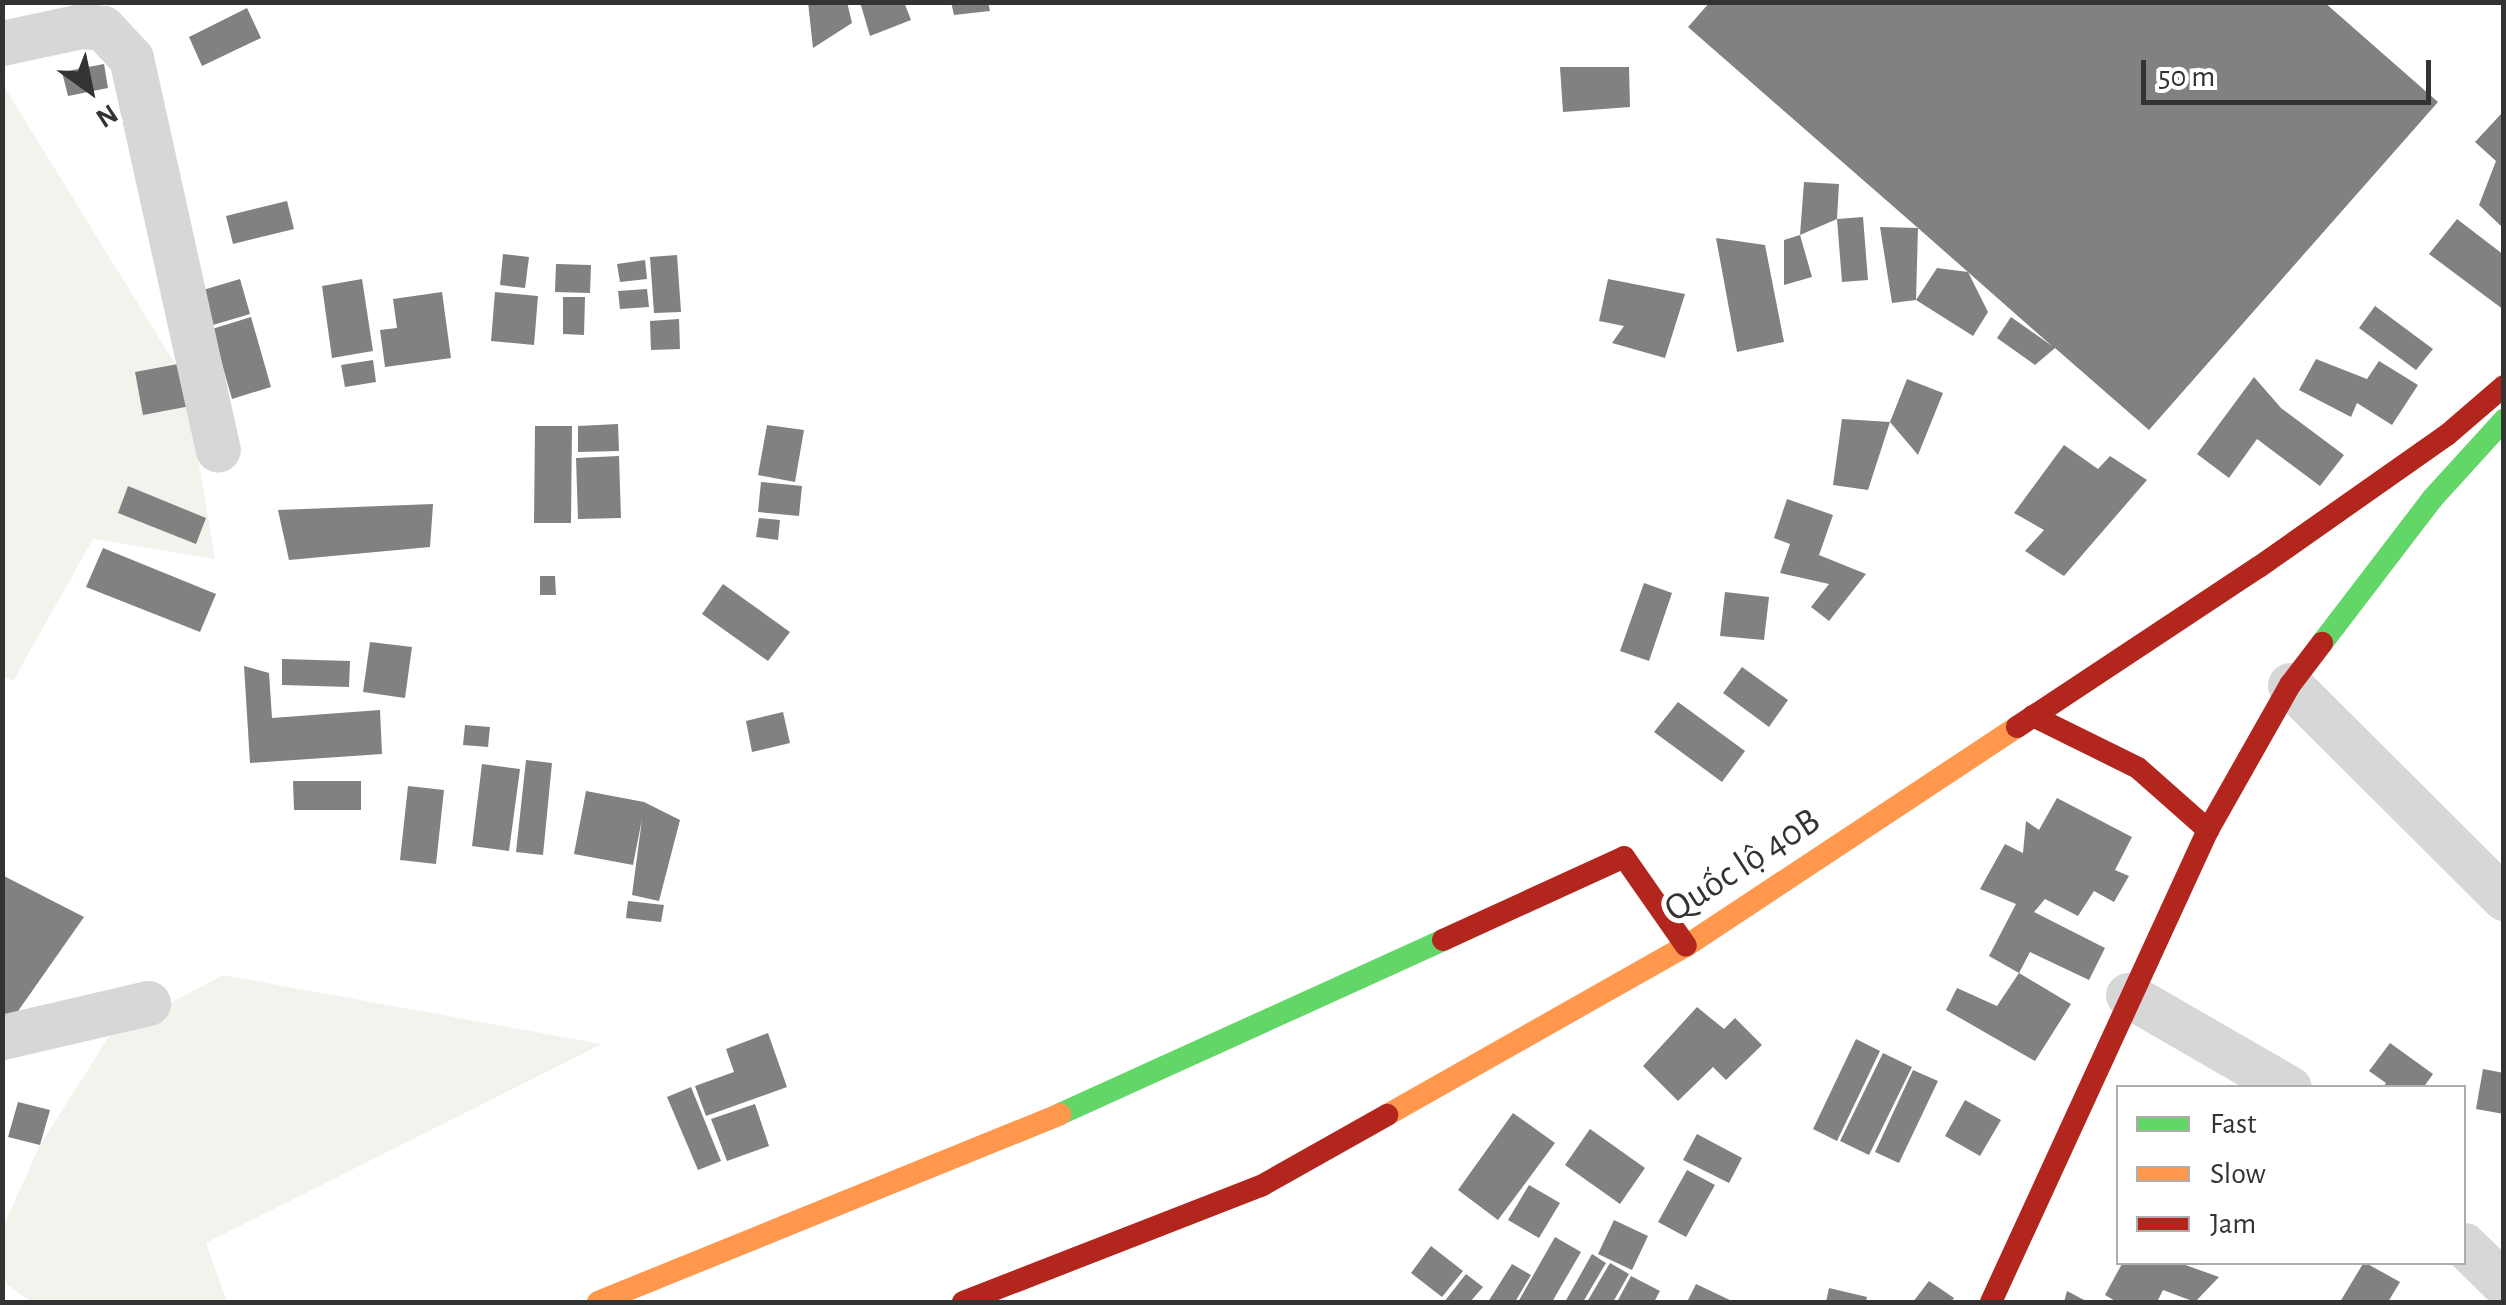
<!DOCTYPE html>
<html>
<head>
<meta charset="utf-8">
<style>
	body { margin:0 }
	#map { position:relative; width:2506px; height:1305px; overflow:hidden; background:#fff; font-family:"Alegreya Sans",sans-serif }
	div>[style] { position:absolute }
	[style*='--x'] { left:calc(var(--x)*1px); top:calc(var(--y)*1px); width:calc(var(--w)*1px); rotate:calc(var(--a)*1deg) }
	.green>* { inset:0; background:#f0f4ed }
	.building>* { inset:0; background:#818181 }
	.street>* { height:45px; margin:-22.5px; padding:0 22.5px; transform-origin:22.5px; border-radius:22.5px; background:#d7d7d7 }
	.fast>* { height:22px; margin:-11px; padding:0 11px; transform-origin:11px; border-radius:11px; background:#63d668 }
	.slow>* { height:22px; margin:-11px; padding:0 11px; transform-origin:11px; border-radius:11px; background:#ff974d }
	.jam>* { height:22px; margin:-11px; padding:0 11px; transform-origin:11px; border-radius:11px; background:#b3261e }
	span { translate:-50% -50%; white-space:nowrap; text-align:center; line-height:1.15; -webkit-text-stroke:10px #fff; paint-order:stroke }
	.street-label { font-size:38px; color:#333 }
	.frame { position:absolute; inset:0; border:5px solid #333; pointer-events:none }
	.legend { position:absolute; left:2116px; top:1085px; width:350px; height:180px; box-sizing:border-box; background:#fff; border:2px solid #adadad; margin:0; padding:12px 18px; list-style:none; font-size:30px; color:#333 }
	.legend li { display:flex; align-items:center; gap:20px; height:50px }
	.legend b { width:50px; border:2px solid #adadad }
	.north { position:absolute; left:40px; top:40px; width:100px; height:100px; -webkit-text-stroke:8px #fff; paint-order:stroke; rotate:147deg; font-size:28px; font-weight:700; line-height:40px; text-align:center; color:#333 }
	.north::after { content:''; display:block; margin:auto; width:35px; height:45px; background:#333; clip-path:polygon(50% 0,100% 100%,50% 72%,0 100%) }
	.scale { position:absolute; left:2141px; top:60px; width:290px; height:45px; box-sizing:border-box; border:5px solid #333; border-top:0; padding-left:12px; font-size:30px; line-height:35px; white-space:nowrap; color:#333; -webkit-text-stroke:8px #fff; paint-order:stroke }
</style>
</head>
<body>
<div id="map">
	<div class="green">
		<i style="clip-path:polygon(2px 83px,185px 380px,215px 559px,93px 539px,13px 681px,2px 675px)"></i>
		<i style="clip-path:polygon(223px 975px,602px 1044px,206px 1243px,227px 1302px,31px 1302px,3px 1281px,3px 1227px,40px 1145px,110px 1035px)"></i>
	</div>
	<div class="building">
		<i style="clip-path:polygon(808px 2px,847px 2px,852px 23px,813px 48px)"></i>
		<i style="clip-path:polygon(860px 2px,904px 2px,911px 20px,870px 36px)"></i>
		<i style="clip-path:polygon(951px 2px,988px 2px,990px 11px,954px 15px)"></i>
		<i style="clip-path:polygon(1710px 2px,2324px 2px,2438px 102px,2149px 430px,2055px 348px,2035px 365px,1997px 338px,2011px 317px,2052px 346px,1918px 228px,1916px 300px,1892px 303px,1880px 227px,1918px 228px,1688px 27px)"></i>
		<i style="clip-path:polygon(247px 8px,261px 38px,202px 66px,189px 37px)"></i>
		<i style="clip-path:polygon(104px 64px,108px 88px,68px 96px,62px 72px)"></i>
		<i style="clip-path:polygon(1560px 67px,1629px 67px,1630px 107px,1563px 112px)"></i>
		<i style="clip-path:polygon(2501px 114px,2504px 223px,2501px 226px,2479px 205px,2496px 161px,2475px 142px)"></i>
		<i style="clip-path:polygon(1804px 182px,1839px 184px,1837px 219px,1863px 217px,1868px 280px,1842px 282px,1837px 219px,1800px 235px)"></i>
		<i style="clip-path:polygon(287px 201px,294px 229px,233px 244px,226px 216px)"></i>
		<i style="clip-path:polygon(2457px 219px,2504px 255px,2504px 310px,2429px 254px)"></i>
		<i style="clip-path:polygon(1800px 235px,1812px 277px,1784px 285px,1784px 240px)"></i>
		<i style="clip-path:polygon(1716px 238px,1765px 245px,1784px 342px,1737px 352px)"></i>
		<i style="clip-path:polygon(503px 254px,529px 257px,525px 288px,500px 285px)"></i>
		<i style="clip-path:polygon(677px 255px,681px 312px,654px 313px,650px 257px)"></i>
		<i style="clip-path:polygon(645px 260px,647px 279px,620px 282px,617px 264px)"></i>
		<i style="clip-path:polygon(556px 264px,591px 265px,590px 293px,555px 292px)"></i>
		<i style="clip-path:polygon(1937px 268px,1968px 272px,1988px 312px,1973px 336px,1916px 300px)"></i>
		<i style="clip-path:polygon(240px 279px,250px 314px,213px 325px,203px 290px)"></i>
		<i style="clip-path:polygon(362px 279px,373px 351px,332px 358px,322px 286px)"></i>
		<i style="clip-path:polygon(1608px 279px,1685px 294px,1665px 358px,1612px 343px,1624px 326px,1599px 321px)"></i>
		<i style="clip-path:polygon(647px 289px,649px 307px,620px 309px,618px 291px)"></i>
		<i style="clip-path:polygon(442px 292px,451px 358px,385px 367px,380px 330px,397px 328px,393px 299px)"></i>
		<i style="clip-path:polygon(495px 292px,538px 296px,534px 345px,491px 341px)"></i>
		<i style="clip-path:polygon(563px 297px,585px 297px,584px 335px,563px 334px)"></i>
		<i style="clip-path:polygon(2375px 306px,2433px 349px,2416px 370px,2359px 328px)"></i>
		<i style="clip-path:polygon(251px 317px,271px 387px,232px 399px,212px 329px)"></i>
		<i style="clip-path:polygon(679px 319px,680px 349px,651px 350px,650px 321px)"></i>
		<i style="clip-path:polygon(2316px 359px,2367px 379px,2379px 361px,2418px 385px,2392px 425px,2357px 403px,2351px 417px,2299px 390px)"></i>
		<i style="clip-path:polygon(373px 360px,376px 382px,345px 387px,341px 365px)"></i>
		<i style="clip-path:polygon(194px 361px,201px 404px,143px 415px,135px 372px)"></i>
		<i style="clip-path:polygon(2254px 377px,2281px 408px,2344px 455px,2320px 486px,2257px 439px,2229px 478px,2197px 454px)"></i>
		<i style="clip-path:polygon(1907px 379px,1943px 393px,1918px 455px,1890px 422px)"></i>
		<i style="clip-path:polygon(1842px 419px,1890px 422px,1868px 490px,1833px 485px)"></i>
		<i style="clip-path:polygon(618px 424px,619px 451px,578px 452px,578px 426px)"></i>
		<i style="clip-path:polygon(767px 425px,804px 430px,795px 482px,758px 475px)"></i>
		<i style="clip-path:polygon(535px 426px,572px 426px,571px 523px,534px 523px)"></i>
		<i style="clip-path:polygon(2064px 445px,2098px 469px,2110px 456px,2147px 480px,2064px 576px,2025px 551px,2044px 530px,2014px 513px)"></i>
		<i style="clip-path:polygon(619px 456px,621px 518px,578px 519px,576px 458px)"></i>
		<i style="clip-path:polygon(761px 482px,802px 486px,799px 516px,758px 512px)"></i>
		<i style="clip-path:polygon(128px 486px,206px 518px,196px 544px,118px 513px)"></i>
		<i style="clip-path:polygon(1787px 499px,1833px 515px,1819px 555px,1866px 574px,1829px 621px,1811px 607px,1829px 584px,1780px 573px,1790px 544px,1774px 538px)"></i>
		<i style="clip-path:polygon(433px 504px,430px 547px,289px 560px,278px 510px)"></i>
		<i style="clip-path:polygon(759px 518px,780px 520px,778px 540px,756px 537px)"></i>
		<i style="clip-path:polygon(103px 548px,216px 594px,200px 632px,86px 587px)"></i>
		<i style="clip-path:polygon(540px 576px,555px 576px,556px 595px,540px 595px)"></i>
		<i style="clip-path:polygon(1644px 583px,1672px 593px,1649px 661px,1620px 651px)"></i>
		<i style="clip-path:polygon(723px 584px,790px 632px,768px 661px,702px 614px)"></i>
		<i style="clip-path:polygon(1725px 592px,1769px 597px,1764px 640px,1720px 636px)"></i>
		<i style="clip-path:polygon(370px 642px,412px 647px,405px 698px,363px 692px)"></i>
		<i style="clip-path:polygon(282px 659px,350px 661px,349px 687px,282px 685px)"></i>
		<i style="clip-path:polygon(244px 666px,269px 673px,272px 718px,380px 710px,382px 754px,250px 763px)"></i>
		<i style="clip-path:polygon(1742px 667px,1788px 700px,1769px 727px,1723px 693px)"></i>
		<i style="clip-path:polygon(1678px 702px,1745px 751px,1722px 782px,1654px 732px)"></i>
		<i style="clip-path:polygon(783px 712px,790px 743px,752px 752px,746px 721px)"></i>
		<i style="clip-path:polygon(465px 725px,490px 727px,488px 747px,463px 745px)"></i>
		<i style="clip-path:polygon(526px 760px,552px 763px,543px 855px,516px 852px)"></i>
		<i style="clip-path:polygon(482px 764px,520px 769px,509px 851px,472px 846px)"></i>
		<i style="clip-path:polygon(293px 781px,361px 781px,361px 810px,294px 810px)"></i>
		<i style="clip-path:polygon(408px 786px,444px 790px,436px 864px,400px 860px)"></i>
		<i style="clip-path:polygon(586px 791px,644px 802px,680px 820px,659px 901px,632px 895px,642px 819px,633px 865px,574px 854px)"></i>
		<i style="clip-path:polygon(2057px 798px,2132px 837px,2115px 870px,2129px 876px,2114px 902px,2094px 891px,2078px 916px,2045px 899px,2034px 912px,2105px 948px,2089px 980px,2030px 952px,2019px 973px,1989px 956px,2016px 904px,1980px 889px,2005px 844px,2023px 853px,2026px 821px,2039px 830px)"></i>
		<i style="clip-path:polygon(2px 875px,84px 917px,2px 1034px)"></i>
		<i style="clip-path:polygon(628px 901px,664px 905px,661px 922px,626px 918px)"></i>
		<i style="clip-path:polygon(2019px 973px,2071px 1004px,2035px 1061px,1946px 1010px,1957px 988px,1997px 1006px)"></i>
		<i style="clip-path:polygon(1697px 1007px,1724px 1029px,1735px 1018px,1762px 1045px,1726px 1080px,1713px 1067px,1678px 1101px,1643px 1066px)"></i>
		<i style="clip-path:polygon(768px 1033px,787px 1087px,706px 1116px,695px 1086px,734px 1072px,726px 1049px)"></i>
		<i style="clip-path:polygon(1856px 1039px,1880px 1051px,1837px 1141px,1813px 1129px)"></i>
		<i style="clip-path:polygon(2390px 1043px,2433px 1074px,2423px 1088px,2383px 1088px,2386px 1083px,2369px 1071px)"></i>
		<i style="clip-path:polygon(1883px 1053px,1912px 1067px,1869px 1155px,1840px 1141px)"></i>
		<i style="clip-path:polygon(2483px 1069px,2504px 1073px,2504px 1114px,2476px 1109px)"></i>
		<i style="clip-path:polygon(1913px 1070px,1938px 1081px,1899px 1163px,1875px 1152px)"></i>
		<i style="clip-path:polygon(691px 1087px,721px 1161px,698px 1170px,667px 1097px)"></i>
		<i style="clip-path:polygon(1965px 1100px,2001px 1120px,1980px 1156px,1945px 1136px)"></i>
		<i style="clip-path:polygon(18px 1102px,50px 1110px,40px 1145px,8px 1137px)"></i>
		<i style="clip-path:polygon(755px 1104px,769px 1146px,727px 1161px,711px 1119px)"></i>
		<i style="clip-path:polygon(1513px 1113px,1555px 1143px,1498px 1220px,1458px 1190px)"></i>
		<i style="clip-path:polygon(1590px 1129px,1645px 1168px,1620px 1204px,1565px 1165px)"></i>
		<i style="clip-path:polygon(1697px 1134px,1742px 1158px,1729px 1183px,1683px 1160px)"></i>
		<i style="clip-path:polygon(1687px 1170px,1715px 1185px,1686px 1237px,1658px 1222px)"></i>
		<i style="clip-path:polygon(1529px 1185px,1560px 1203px,1539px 1238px,1508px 1220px)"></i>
		<i style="clip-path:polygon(1614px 1220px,1648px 1236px,1632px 1270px,1598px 1254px)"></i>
		<i style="clip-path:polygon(1555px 1237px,1581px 1252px,1552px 1302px,1518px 1302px)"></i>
		<i style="clip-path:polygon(1431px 1246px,1463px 1271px,1442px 1297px,1411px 1273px)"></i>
		<i style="clip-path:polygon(1592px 1254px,1606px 1263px,1583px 1302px,1565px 1302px)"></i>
		<i style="clip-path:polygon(2123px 1262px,2177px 1262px,2219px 1277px,2195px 1302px,2163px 1290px,2157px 1302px,2117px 1302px,2105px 1295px)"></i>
		<i style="clip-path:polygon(2364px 1262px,2400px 1282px,2388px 1302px,2340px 1302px)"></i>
		<i style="clip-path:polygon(1610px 1263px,1629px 1274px,1613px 1302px,1587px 1302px)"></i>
		<i style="clip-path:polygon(1512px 1264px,1531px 1275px,1515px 1302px,1488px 1302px)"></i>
		<i style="clip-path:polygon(1466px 1274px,1483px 1287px,1470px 1302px,1444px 1302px)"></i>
		<i style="clip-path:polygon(1631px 1276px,1660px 1291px,1654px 1302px,1617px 1302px)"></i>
		<i style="clip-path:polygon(1929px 1281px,1954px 1298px,1951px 1302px,1913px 1302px)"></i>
		<i style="clip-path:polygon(1696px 1284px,1734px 1302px,1687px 1302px)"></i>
		<i style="clip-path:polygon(1829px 1288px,1867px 1297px,1866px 1302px,1826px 1302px)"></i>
		<i style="clip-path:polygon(2067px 1291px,2088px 1302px,2064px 1302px)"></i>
	</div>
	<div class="street">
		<i style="--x:2;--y:43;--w:81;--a:-12.1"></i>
		<i style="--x:81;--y:26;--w:22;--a:5"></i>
		<i style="--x:103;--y:28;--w:41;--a:47"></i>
		<i style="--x:131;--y:58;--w:401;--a:77.5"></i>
		<i style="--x:2290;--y:685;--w:302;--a:44.9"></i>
		<i style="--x:2128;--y:995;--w:186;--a:30"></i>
		<i style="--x:2;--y:1037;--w:150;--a:-13.1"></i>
		<i style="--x:2464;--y:1245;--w:56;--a:44.3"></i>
	</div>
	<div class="fast">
		<i style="--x:2322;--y:643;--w:181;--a:-52.6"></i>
		<i style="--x:2432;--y:499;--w:107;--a:-47.7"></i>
		<i style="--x:1060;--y:1114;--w:421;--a:-24.4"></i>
	</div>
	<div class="slow">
		<i style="--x:1387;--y:1115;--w:343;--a:-29.5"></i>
		<i style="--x:1686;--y:946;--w:397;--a:-33.5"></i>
		<i style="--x:598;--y:1302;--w:499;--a:-22.1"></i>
	</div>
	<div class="jam">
		<i style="--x:2033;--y:716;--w:117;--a:26.3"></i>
		<i style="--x:2138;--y:768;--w:94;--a:41.5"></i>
		<i style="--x:2017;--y:727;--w:290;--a:-33.5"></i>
		<i style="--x:2259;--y:567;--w:230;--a:-35.1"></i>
		<i style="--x:2447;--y:435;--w:75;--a:-40.7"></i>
		<i style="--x:1443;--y:940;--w:199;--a:-24.6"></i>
		<i style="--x:1624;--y:857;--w:108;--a:55.1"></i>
		<i style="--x:963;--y:1302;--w:320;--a:-21.3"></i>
		<i style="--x:1261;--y:1186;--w:145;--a:-29.4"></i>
		<i style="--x:1991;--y:1302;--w:519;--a:-65.31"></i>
		<i style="--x:2208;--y:830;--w:167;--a:-60.5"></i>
		<i style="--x:2290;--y:685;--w:53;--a:-52.7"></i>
	</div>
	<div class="street-label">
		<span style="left:1743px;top:866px;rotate:-33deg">Quốc lộ 40B</span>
	</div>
	<div class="frame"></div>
	<ul class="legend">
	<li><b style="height:12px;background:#63d668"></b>Fast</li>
	<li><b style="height:12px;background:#ff974d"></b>Slow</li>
	<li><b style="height:12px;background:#b3261e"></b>Jam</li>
	</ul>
	<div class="north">N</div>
	<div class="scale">50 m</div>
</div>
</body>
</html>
